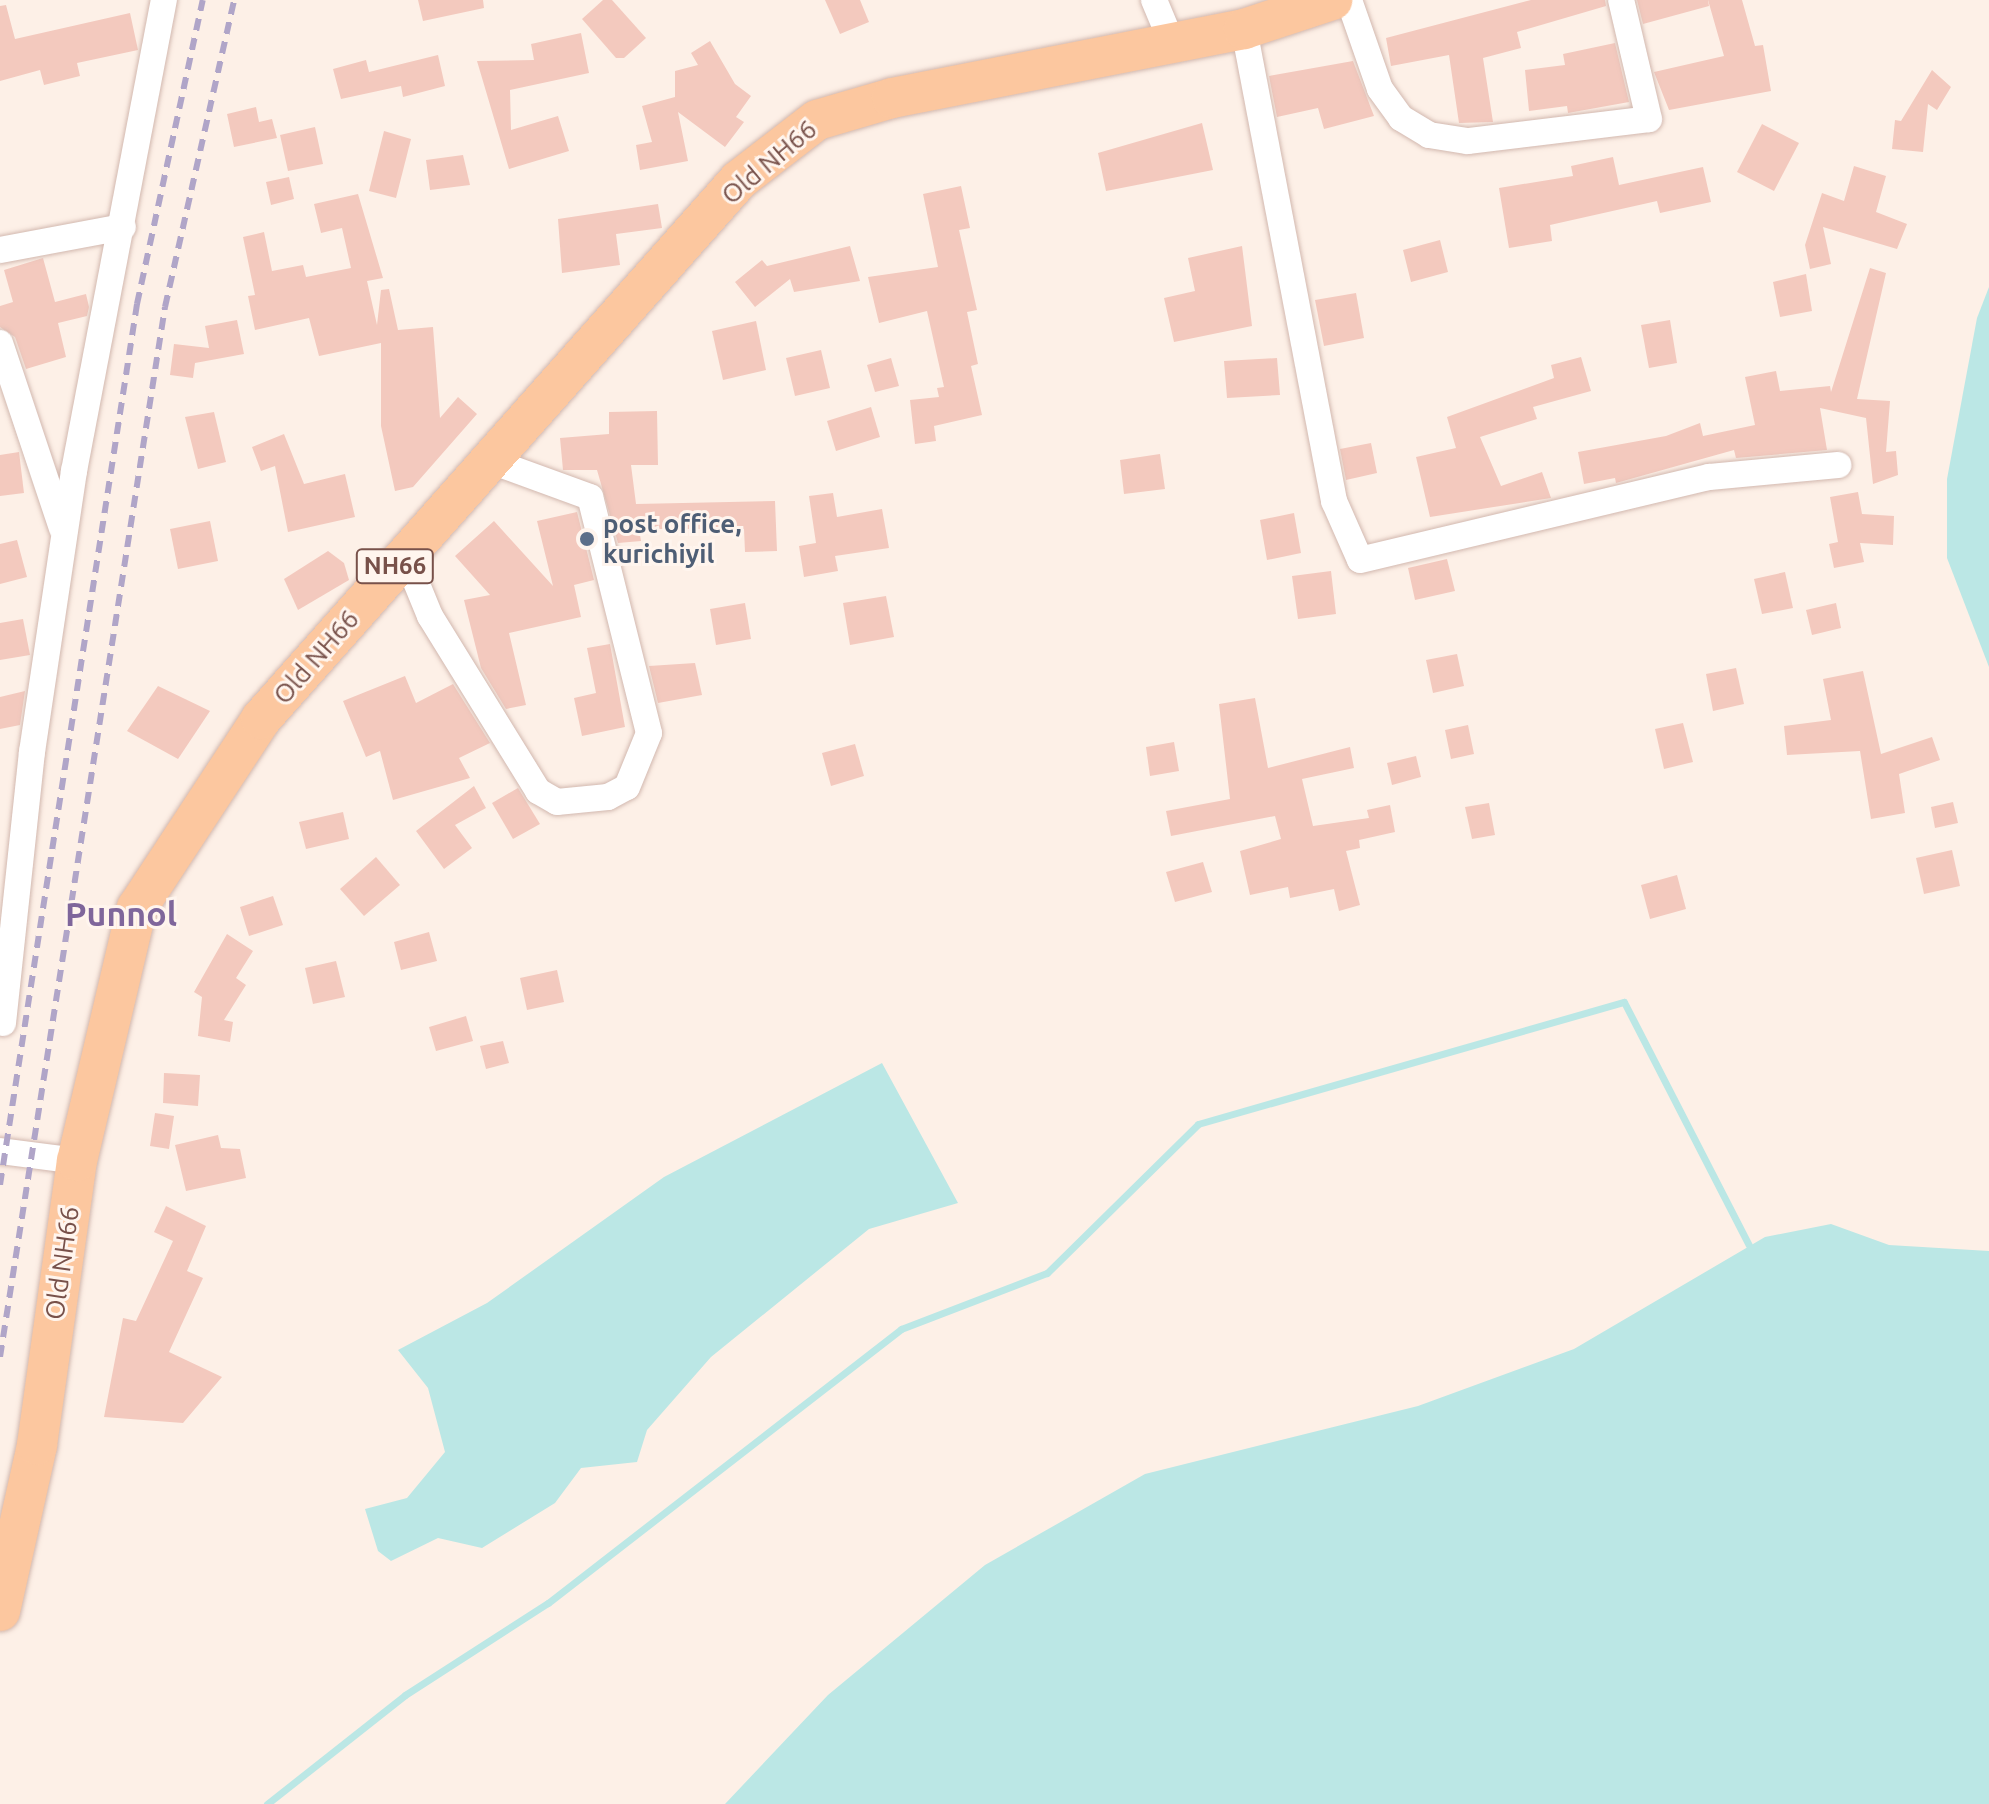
<!DOCTYPE html>
<html>
<head>
<meta charset="utf-8">
<style>
	body { margin:0 }
	#map { position:relative; width:1989px; height:1804px; overflow:hidden; background:#fdf0e7; font-family:Ubuntu,sans-serif }
	div>[style] { position:absolute }
	[style*='--x'] { left:calc(var(--x)*1px); top:calc(var(--y)*1px); width:calc(var(--w)*1px); rotate:calc(var(--a)*1deg) }
	.water>* { inset:0; background:#bbe7e5 }
	.stream>* { height:7px; margin:-3.5px; padding:0 3.5px; transform-origin:3.5px; border-radius:3.5px; background:#bbe7e5 }
	.building>* { inset:0; background:#f3c9be }
	.roads { filter:drop-shadow(0 0 2px #d2b8af) drop-shadow(0 0 2px #d2b8af) }
	.street>* { height:26px; margin:-13px; padding:0 13px; transform-origin:13px; border-radius:13px; background:#fff }
	.primary>* { height:40px; margin:-20px; padding:0 20px; transform-origin:20px; border-radius:20px; background:#fcc79f }
	.rail>* { height:6px; margin-top:-3px; transform-origin:0; background:repeating-linear-gradient(90deg,#b0a5c8 0 12px,transparent 0 20px) }
	.dots>* { width:22px; height:22px; translate:-50% -50%; box-sizing:border-box; border:4px solid #fff5ee; border-radius:50% }
	span { translate:-50% -50%; white-space:nowrap; text-align:center; line-height:1.15; -webkit-text-stroke:6px #fff5ee; paint-order:stroke }
	.shield-label span { padding:2px 6px; background:#fff5ee; border:2px solid; border-radius:6px; -webkit-text-stroke-width:0 }
	.shield-label { font-size:24px; color:#78514a; font-weight:700 }
	.street-label { font-size:26px; color:#78514a }
	.service-label { font-size:26px; color:#4e5e75; font-weight:700 }
	.left { translate:0 -50%; text-align:left }
	.district-label { font-size:34px; color:#7f669b; font-weight:700 }
</style>
</head>
<body>
<div id="map">
	<div class="water">
		<i style="clip-path:polygon(1989px 287px,1989px 667px,1947px 558px,1947px 479px,1977px 318px)"></i>
		<i style="clip-path:polygon(882px 1063px,958px 1203px,869px 1229px,711px 1357px,647px 1430px,637px 1462px,581px 1468px,555px 1503px,482px 1548px,438px 1538px,391px 1561px,378px 1551px,365px 1509px,407px 1498px,445px 1452px,428px 1388px,398px 1350px,487px 1303px,664px 1177px)"></i>
		<i style="clip-path:polygon(1831px 1224px,1889px 1245px,1989px 1251px,1989px 1804px,725px 1804px,828px 1695px,985px 1565px,1145px 1474px,1418px 1406px,1574px 1349px,1765px 1237px)"></i>
	</div>
	<div class="stream">
		<i style="--x:267;--y:1804;--w:176;--a:-38.3"></i>
		<i style="--x:405;--y:1695;--w:170;--a:-32.8"></i>
		<i style="--x:548;--y:1603;--w:447;--a:-37.8"></i>
		<i style="--x:901;--y:1329;--w:156;--a:-21"></i>
		<i style="--x:1047;--y:1273;--w:212;--a:-44.6"></i>
		<i style="--x:1198;--y:1124;--w:443;--a:-16"></i>
		<i style="--x:1624;--y:1002;--w:273;--a:62.8"></i>
	</div>
	<div class="building">
		<i style="clip-path:polygon(418px 0,483px 0,484px 8px,423px 21px)"></i>
		<i style="clip-path:polygon(603px 0,612px 0,646px 38px,624px 58px,616px 58px,582px 19px)"></i>
		<i style="clip-path:polygon(825px 0,860px 0,869px 22px,840px 34px)"></i>
		<i style="clip-path:polygon(1531px 0,1605px 0,1606px 6px,1517px 32px,1521px 48px,1483px 58px,1493px 122px,1459px 123px,1449px 55px,1391px 66px,1386px 38px)"></i>
		<i style="clip-path:polygon(1637px 0,1708px 0,1709px 6px,1643px 24px)"></i>
		<i style="clip-path:polygon(1708px 0,1742px 0,1755px 46px,1763px 45px,1771px 91px,1669px 110px,1654px 72px,1724px 56px)"></i>
		<i style="clip-path:polygon(6px 5px,15px 39px,130px 13px,138px 50px,77px 63px,80px 76px,44px 85px,40px 70px,0 81px,0 6px)"></i>
		<i style="clip-path:polygon(581px 33px,589px 73px,510px 90px,511px 130px,558px 116px,569px 151px,509px 169px,477px 61px,534px 60px,531px 44px)"></i>
		<i style="clip-path:polygon(710px 41px,735px 84px,751px 96px,736px 117px,744px 122px,725px 147px,678px 112px,688px 161px,640px 170px,636px 145px,652px 142px,642px 106px,675px 97px,675px 71px,698px 65px,691px 53px)"></i>
		<i style="clip-path:polygon(1615px 43px,1629px 102px,1568px 113px,1567px 106px,1529px 111px,1525px 70px,1565px 65px,1563px 54px)"></i>
		<i style="clip-path:polygon(438px 55px,445px 86px,403px 97px,401px 86px,341px 99px,333px 69px,366px 60px,369px 72px)"></i>
		<i style="clip-path:polygon(1353px 61px,1374px 116px,1324px 129px,1318px 108px,1277px 117px,1269px 76px)"></i>
		<i style="clip-path:polygon(1932px 70px,1951px 87px,1937px 110px,1928px 104px,1923px 152px,1892px 149px,1895px 120px,1901px 121px)"></i>
		<i style="clip-path:polygon(256px 107px,259px 122px,272px 119px,277px 138px,234px 147px,227px 114px)"></i>
		<i style="clip-path:polygon(1202px 123px,1213px 170px,1106px 191px,1098px 153px)"></i>
		<i style="clip-path:polygon(1762px 124px,1799px 143px,1774px 191px,1737px 172px)"></i>
		<i style="clip-path:polygon(315px 127px,323px 164px,288px 171px,280px 135px)"></i>
		<i style="clip-path:polygon(384px 131px,411px 139px,396px 198px,369px 191px)"></i>
		<i style="clip-path:polygon(463px 155px,470px 185px,430px 190px,426px 160px)"></i>
		<i style="clip-path:polygon(1613px 157px,1619px 185px,1703px 167px,1711px 202px,1660px 213px,1657px 201px,1550px 225px,1552px 241px,1509px 248px,1499px 188px,1573px 176px,1571px 166px)"></i>
		<i style="clip-path:polygon(1854px 166px,1886px 176px,1876px 212px,1907px 224px,1897px 249px,1823px 227px,1831px 264px,1810px 269px,1805px 245px,1822px 193px,1844px 201px)"></i>
		<i style="clip-path:polygon(289px 177px,294px 199px,271px 205px,266px 182px)"></i>
		<i style="clip-path:polygon(961px 186px,970px 228px,959px 230px,977px 310px,967px 312px,978px 364px,971px 366px,982px 415px,934px 426px,936px 441px,915px 444px,910px 400px,939px 397px,937px 388px,944px 387px,927px 311px,879px 323px,868px 277px,938px 267px,923px 194px)"></i>
		<i style="clip-path:polygon(358px 194px,383px 278px,367px 281px,377px 325px,381px 290px,389px 289px,398px 330px,433px 327px,440px 418px,458px 397px,477px 414px,413px 487px,395px 491px,381px 426px,381px 343px,319px 356px,309px 318px,255px 330px,248px 296px,255px 295px,243px 237px,264px 232px,272px 271px,303px 265px,306px 277px,351px 268px,342px 228px,321px 233px,314px 204px)"></i>
		<i style="clip-path:polygon(658px 204px,662px 228px,616px 234px,620px 265px,562px 273px,558px 219px)"></i>
		<i style="clip-path:polygon(1440px 240px,1448px 272px,1411px 282px,1403px 250px)"></i>
		<i style="clip-path:polygon(850px 246px,860px 281px,794px 292px,790px 279px,755px 307px,735px 282px,762px 260px,767px 266px)"></i>
		<i style="clip-path:polygon(1242px 246px,1252px 326px,1174px 342px,1164px 298px,1195px 291px,1188px 258px)"></i>
		<i style="clip-path:polygon(43px 258px,55px 302px,86px 294px,89px 307px,87px 316px,58px 323px,66px 357px,26px 369px,15px 337px,0 327px,0 306px,13px 302px,4px 270px)"></i>
		<i style="clip-path:polygon(1870px 268px,1886px 273px,1857px 399px,1890px 401px,1886px 452px,1896px 451px,1898px 475px,1873px 484px,1866px 418px,1820px 408px,1827px 450px,1736px 458px,1734px 450px,1616px 483px,1615px 478px,1584px 484px,1578px 452px,1666px 436px,1700px 423px,1703px 436px,1755px 425px,1745px 377px,1776px 371px,1780px 391px,1830px 386px,1831px 392px)"></i>
		<i style="clip-path:polygon(1806px 274px,1812px 311px,1780px 317px,1773px 282px)"></i>
		<i style="clip-path:polygon(1356px 293px,1364px 338px,1324px 346px,1315px 300px)"></i>
		<i style="clip-path:polygon(237px 320px,244px 354px,195px 363px,193px 378px,170px 375px,174px 344px,209px 348px,205px 326px)"></i>
		<i style="clip-path:polygon(1670px 320px,1677px 363px,1649px 368px,1641px 325px)"></i>
		<i style="clip-path:polygon(756px 321px,766px 370px,723px 380px,712px 331px)"></i>
		<i style="clip-path:polygon(821px 350px,830px 388px,795px 396px,786px 358px)"></i>
		<i style="clip-path:polygon(1581px 357px,1591px 391px,1533px 407px,1537px 419px,1480px 437px,1501px 486px,1542px 472px,1551px 498px,1430px 517px,1416px 457px,1456px 448px,1447px 417px,1554px 378px,1551px 365px)"></i>
		<i style="clip-path:polygon(891px 358px,899px 386px,875px 392px,867px 365px)"></i>
		<i style="clip-path:polygon(1277px 358px,1280px 395px,1227px 398px,1224px 361px)"></i>
		<i style="clip-path:polygon(871px 407px,880px 437px,836px 451px,827px 421px)"></i>
		<i style="clip-path:polygon(657px 411px,658px 465px,631px 465px,636px 504px,775px 501px,777px 551px,745px 552px,744px 529px,639px 529px,641px 541px,618px 543px,597px 470px,563px 470px,560px 438px,609px 434px,609px 412px)"></i>
		<i style="clip-path:polygon(214px 412px,226px 462px,198px 469px,185px 417px)"></i>
		<i style="clip-path:polygon(284px 434px,304px 484px,345px 474px,355px 517px,288px 532px,275px 466px,261px 471px,252px 447px)"></i>
		<i style="clip-path:polygon(1371px 443px,1377px 473px,1346px 480px,1340px 449px)"></i>
		<i style="clip-path:polygon(19px 452px,24px 493px,0 496px,0 455px)"></i>
		<i style="clip-path:polygon(1160px 454px,1165px 489px,1124px 494px,1120px 460px)"></i>
		<i style="clip-path:polygon(1858px 492px,1862px 514px,1894px 516px,1893px 545px,1860px 543px,1864px 562px,1834px 568px,1829px 544px,1838px 542px,1830px 497px)"></i>
		<i style="clip-path:polygon(833px 493px,837px 517px,882px 509px,889px 548px,835px 556px,838px 571px,804px 577px,799px 546px,816px 543px,809px 496px)"></i>
		<i style="clip-path:polygon(577px 512px,594px 580px,574px 585px,581px 617px,509px 633px,526px 705px,506px 709px,481px 668px,464px 600px,490px 595px,455px 556px,494px 521px,553px 586px,537px 521px)"></i>
		<i style="clip-path:polygon(1294px 513px,1301px 553px,1267px 560px,1260px 520px)"></i>
		<i style="clip-path:polygon(210px 521px,218px 561px,178px 569px,170px 529px)"></i>
		<i style="clip-path:polygon(17px 540px,27px 577px,0 584px,0 544px)"></i>
		<i style="clip-path:polygon(328px 551px,344px 563px,349px 580px,298px 610px,284px 579px)"></i>
		<i style="clip-path:polygon(1447px 559px,1455px 591px,1415px 600px,1408px 568px)"></i>
		<i style="clip-path:polygon(1331px 571px,1336px 614px,1298px 619px,1292px 576px)"></i>
		<i style="clip-path:polygon(1785px 572px,1793px 608px,1762px 614px,1754px 579px)"></i>
		<i style="clip-path:polygon(886px 596px,894px 637px,850px 645px,843px 603px)"></i>
		<i style="clip-path:polygon(745px 603px,751px 639px,716px 645px,710px 609px)"></i>
		<i style="clip-path:polygon(1836px 603px,1841px 628px,1812px 635px,1806px 610px)"></i>
		<i style="clip-path:polygon(23px 619px,30px 655px,0 660px,0 623px)"></i>
		<i style="clip-path:polygon(610px 644px,625px 727px,582px 736px,574px 698px,596px 693px,587px 648px)"></i>
		<i style="clip-path:polygon(1457px 654px,1464px 686px,1433px 693px,1426px 660px)"></i>
		<i style="clip-path:polygon(695px 663px,702px 695px,658px 703px,649px 666px)"></i>
		<i style="clip-path:polygon(1736px 668px,1744px 704px,1713px 711px,1706px 674px)"></i>
		<i style="clip-path:polygon(1863px 671px,1881px 754px,1932px 737px,1940px 760px,1899px 774px,1905px 813px,1871px 819px,1860px 751px,1787px 755px,1784px 726px,1831px 720px,1823px 679px)"></i>
		<i style="clip-path:polygon(405px 676px,416px 703px,453px 684px,490px 743px,459px 758px,470px 778px,393px 800px,380px 751px,366px 757px,343px 701px)"></i>
		<i style="clip-path:polygon(158px 686px,210px 711px,178px 759px,127px 731px)"></i>
		<i style="clip-path:polygon(25px 691px,20px 725px,0 729px,0 697px)"></i>
		<i style="clip-path:polygon(1255px 698px,1268px 768px,1350px 747px,1354px 768px,1302px 779px,1313px 826px,1369px 818px,1367px 810px,1390px 805px,1395px 832px,1359px 840px,1360px 848px,1346px 851px,1360px 905px,1339px 911px,1334px 889px,1290px 898px,1288px 887px,1250px 895px,1240px 851px,1281px 839px,1275px 816px,1171px 836px,1166px 811px,1230px 799px,1219px 704px)"></i>
		<i style="clip-path:polygon(1683px 723px,1693px 762px,1664px 769px,1655px 729px)"></i>
		<i style="clip-path:polygon(1468px 725px,1474px 754px,1451px 759px,1445px 730px)"></i>
		<i style="clip-path:polygon(1174px 742px,1179px 771px,1150px 776px,1146px 747px)"></i>
		<i style="clip-path:polygon(855px 744px,864px 776px,831px 786px,822px 753px)"></i>
		<i style="clip-path:polygon(1416px 756px,1421px 777px,1392px 785px,1387px 763px)"></i>
		<i style="clip-path:polygon(474px 786px,486px 808px,455px 825px,472px 848px,444px 869px,416px 831px)"></i>
		<i style="clip-path:polygon(518px 788px,540px 824px,513px 839px,492px 803px)"></i>
		<i style="clip-path:polygon(1953px 802px,1958px 823px,1935px 828px,1931px 807px)"></i>
		<i style="clip-path:polygon(1489px 803px,1495px 835px,1472px 839px,1465px 807px)"></i>
		<i style="clip-path:polygon(343px 812px,349px 839px,306px 849px,299px 822px)"></i>
		<i style="clip-path:polygon(1952px 850px,1960px 886px,1924px 894px,1916px 858px)"></i>
		<i style="clip-path:polygon(376px 857px,400px 885px,364px 916px,340px 889px)"></i>
		<i style="clip-path:polygon(1203px 862px,1212px 892px,1175px 902px,1166px 872px)"></i>
		<i style="clip-path:polygon(1677px 875px,1686px 909px,1650px 919px,1641px 885px)"></i>
		<i style="clip-path:polygon(273px 896px,283px 925px,249px 936px,240px 907px)"></i>
		<i style="clip-path:polygon(429px 932px,437px 961px,401px 970px,394px 942px)"></i>
		<i style="clip-path:polygon(227px 934px,253px 951px,236px 978px,246px 985px,224px 1020px,233px 1022px,230px 1042px,198px 1036px,202px 997px,194px 992px)"></i>
		<i style="clip-path:polygon(336px 961px,345px 997px,313px 1004px,305px 968px)"></i>
		<i style="clip-path:polygon(557px 970px,564px 1002px,527px 1010px,520px 978px)"></i>
		<i style="clip-path:polygon(466px 1016px,473px 1041px,436px 1051px,429px 1027px)"></i>
		<i style="clip-path:polygon(503px 1041px,509px 1063px,486px 1069px,480px 1046px)"></i>
		<i style="clip-path:polygon(164px 1073px,200px 1075px,198px 1106px,163px 1103px)"></i>
		<i style="clip-path:polygon(155px 1113px,174px 1116px,169px 1149px,150px 1146px)"></i>
		<i style="clip-path:polygon(218px 1135px,221px 1148px,240px 1149px,246px 1178px,186px 1191px,175px 1145px)"></i>
		<i style="clip-path:polygon(166px 1206px,206px 1226px,187px 1271px,203px 1278px,169px 1352px,222px 1377px,183px 1423px,104px 1417px,123px 1318px,136px 1321px,173px 1241px,154px 1232px)"></i>
	</div>
	<div class="roads">
		<div class="street">
			<i style="--x:1154;--y:0;--w:47;--a:67.3"></i>
			<i style="--x:1349;--y:0;--w:94;--a:70.8"></i>
			<i style="--x:1380;--y:89;--w:36;--a:54"></i>
			<i style="--x:1401;--y:118;--w:33;--a:31"></i>
			<i style="--x:1429;--y:135;--w:39;--a:9"></i>
			<i style="--x:1468;--y:141;--w:182;--a:-6.9"></i>
			<i style="--x:1649;--y:119;--w:122;--a:-103.2"></i>
			<i style="--x:1244;--y:29;--w:481;--a:79.2"></i>
			<i style="--x:1334;--y:501;--w:64;--a:66.2"></i>
			<i style="--x:1360;--y:560;--w:359;--a:-13.4"></i>
			<i style="--x:1709;--y:477;--w:130;--a:-5.3"></i>
			<i style="--x:0;--y:250;--w:125;--a:-10.6"></i>
			<i style="--x:0;--y:343;--w:195;--a:71.5"></i>
			<i style="--x:405;--y:555;--w:66;--a:67.7"></i>
			<i style="--x:430;--y:616;--w:206;--a:58.3"></i>
			<i style="--x:538;--y:791;--w:22;--a:30"></i>
			<i style="--x:557;--y:802;--w:51;--a:-5.6"></i>
			<i style="--x:608;--y:797;--w:21;--a:-28"></i>
			<i style="--x:627;--y:787;--w:58;--a:-67.8"></i>
			<i style="--x:649;--y:733;--w:243;--a:-104"></i>
			<i style="--x:590;--y:497;--w:105;--a:-160"></i>
			<i style="--x:3;--y:1023;--w:273;--a:-83.9"></i>
			<i style="--x:32;--y:752;--w:284;--a:-81.5"></i>
			<i style="--x:74;--y:471;--w:480;--a:-79.2"></i>
			<i style="--x:0;--y:1151;--w:78;--a:7.4"></i>
		</div>
		<div class="primary">
			<i style="--x:0;--y:1611;--w:170;--a:-77.4"></i>
			<i style="--x:37;--y:1445;--w:287;--a:-82"></i>
			<i style="--x:77;--y:1161;--w:260;--a:-76.7"></i>
			<i style="--x:137;--y:908;--w:226;--a:-56.7"></i>
			<i style="--x:261;--y:719;--w:720;--a:-48.43"></i>
			<i style="--x:739;--y:180;--w:98;--a:-37.6"></i>
			<i style="--x:817;--y:120;--w:78;--a:-16.3"></i>
			<i style="--x:892;--y:98;--w:359;--a:-11.1"></i>
			<i style="--x:1244;--y:29;--w:93;--a:-18.2"></i>
		</div>
	</div>
	<div class="rail">
		<i style="--x:0;--y:1185;--w:892;--a:-81.16"></i>
		<i style="--x:137;--y:304;--w:311;--a:-77.8"></i>
		<i style="--x:0;--y:1357;--w:1063;--a:-81.07"></i>
		<i style="--x:165;--y:307;--w:315;--a:-77.3"></i>
	</div>
	<div class="dots">
		<i style="left:587px;top:539px;background:#5c6f8a"></i>
	</div>
	<div class="shield-label">
		<span style="left:395px;top:566px">NH66</span>
	</div>
	<div class="street-label">
		<span style="left:769px;top:162px;rotate:-40deg">Old NH66</span>
		<span style="left:316px;top:657px;rotate:-49deg">Old NH66</span>
		<span style="left:62px;top:1263px;rotate:-82deg">Old NH66</span>
	</div>
	<div class="service-label">
		<span class="left" style="left:603px;top:539px">post office,<br>kurichiyil</span>
	</div>
	<div class="district-label">
		<span style="left:121px;top:914px">Punnol</span>
	</div>
</div>
</body>
</html>
